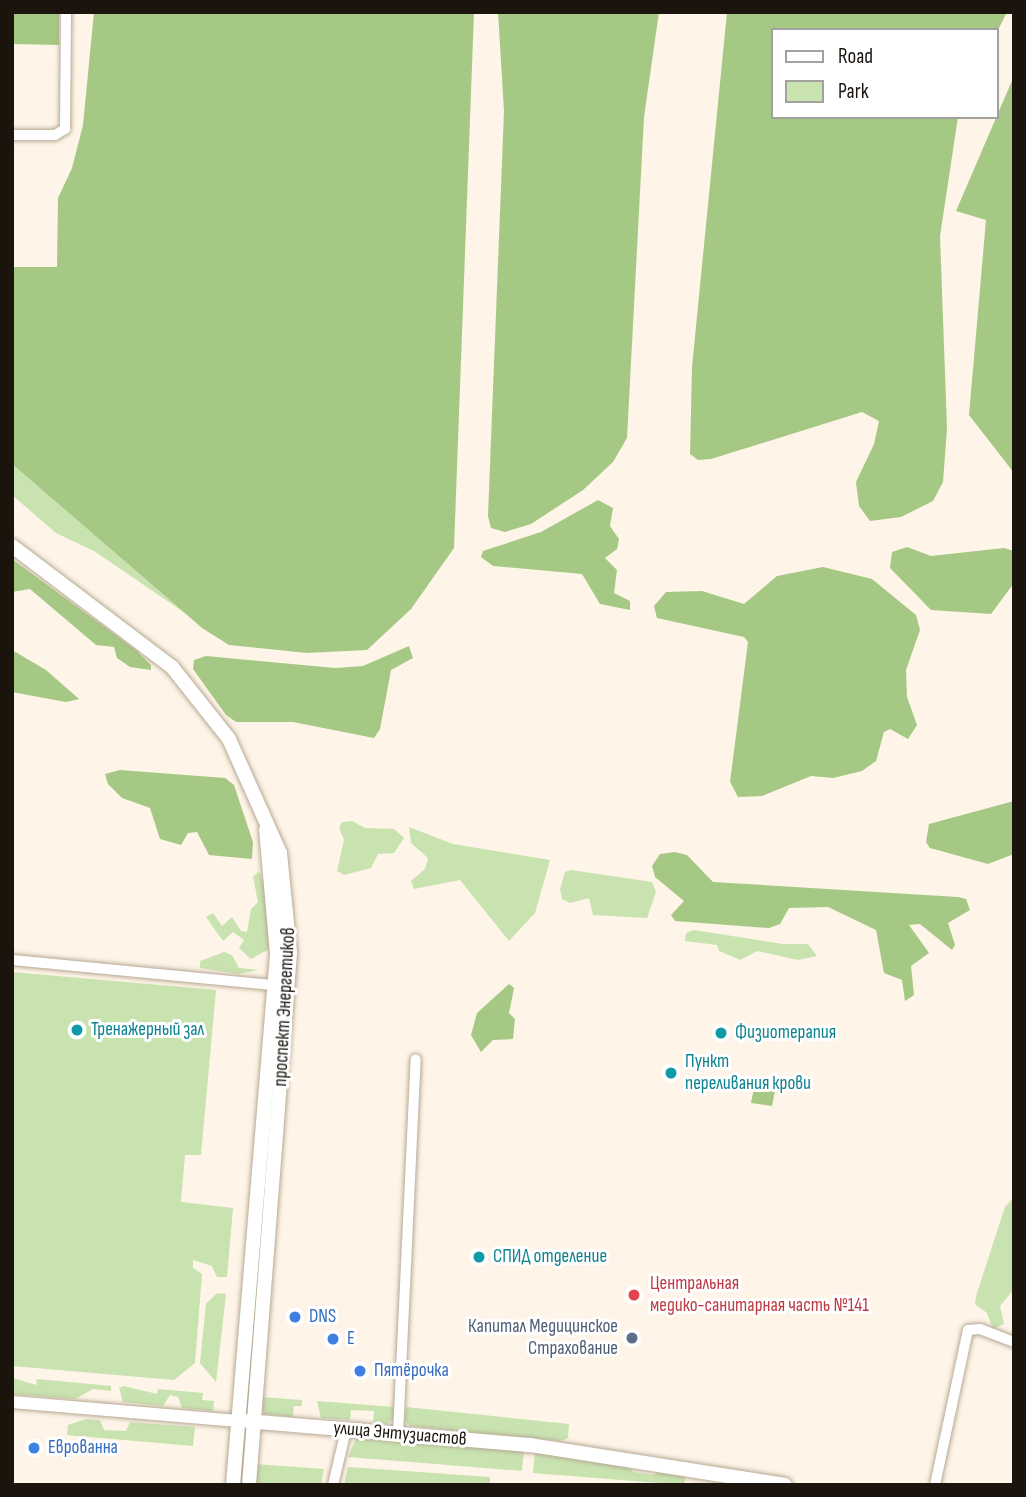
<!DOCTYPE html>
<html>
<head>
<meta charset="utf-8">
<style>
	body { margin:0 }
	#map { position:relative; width:1026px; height:1497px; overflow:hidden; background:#fef4e7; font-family:"Sofia Sans Condensed",sans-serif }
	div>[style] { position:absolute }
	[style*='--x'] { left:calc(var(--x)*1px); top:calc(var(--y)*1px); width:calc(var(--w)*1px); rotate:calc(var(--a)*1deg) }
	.green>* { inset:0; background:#c8e3b0 }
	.forest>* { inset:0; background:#a5c984 }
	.roads { filter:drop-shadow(0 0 2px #b7a893) drop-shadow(0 0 2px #b7a893) }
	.minor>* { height:10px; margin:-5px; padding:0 5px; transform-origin:5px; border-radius:5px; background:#fff }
	.tertiary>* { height:12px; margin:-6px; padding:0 6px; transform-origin:6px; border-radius:6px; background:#fff }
	.secondary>* { height:14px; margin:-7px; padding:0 7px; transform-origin:7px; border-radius:7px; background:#fff }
	.dots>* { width:19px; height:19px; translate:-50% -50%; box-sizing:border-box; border:4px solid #fff; border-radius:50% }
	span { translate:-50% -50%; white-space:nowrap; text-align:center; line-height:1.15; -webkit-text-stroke:6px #fff; paint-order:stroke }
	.street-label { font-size:19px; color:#1a140d }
	.culture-label { font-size:19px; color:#0d838f }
	.left { translate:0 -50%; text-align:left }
	.health-label { font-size:19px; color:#be3a42 }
	.shop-label { font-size:19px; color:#366cbe }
	.service-label { font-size:19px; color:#4e5e75 }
	.right { translate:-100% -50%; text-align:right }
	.frame { position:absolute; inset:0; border:14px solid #1a140d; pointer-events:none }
	.legend { position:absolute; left:771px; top:28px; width:228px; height:91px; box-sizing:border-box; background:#fff; border:2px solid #a3a19e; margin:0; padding:9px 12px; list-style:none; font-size:21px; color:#1a140d }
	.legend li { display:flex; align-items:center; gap:14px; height:35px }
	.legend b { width:35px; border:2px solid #a3a19e }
</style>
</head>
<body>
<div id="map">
	<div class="green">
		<i style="clip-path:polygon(12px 464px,182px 611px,94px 551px,56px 533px,12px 495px)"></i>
		<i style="clip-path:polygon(352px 821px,365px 828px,394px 829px,404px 838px,394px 853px,378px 854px,371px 868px,344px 875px,337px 871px,344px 840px,339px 828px,342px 822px)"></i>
		<i style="clip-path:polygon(409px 827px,453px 844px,550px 860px,535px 913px,509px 941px,460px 880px,414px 889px,411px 881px,425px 869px,428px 858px,411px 843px)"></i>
		<i style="clip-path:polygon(571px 870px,652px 882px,656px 892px,647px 918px,593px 915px,589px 898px,570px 903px,562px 899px,560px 889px,565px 872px)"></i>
		<i style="clip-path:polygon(259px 871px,266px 891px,269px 949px,251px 959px,239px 948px,244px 940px,233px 932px,223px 941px,206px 917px,213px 913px,222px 926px,232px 917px,241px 931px,247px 932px,251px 909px,258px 902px,253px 877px)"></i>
		<i style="clip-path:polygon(694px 930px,783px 944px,808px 944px,817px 956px,798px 960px,757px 951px,740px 960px,719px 951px,717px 945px,685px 941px,686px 933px)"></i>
		<i style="clip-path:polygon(224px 952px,232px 955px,239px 968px,259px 970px,238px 974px,200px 968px,200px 961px)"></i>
		<i style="clip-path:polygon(12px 972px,216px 990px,201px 1155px,185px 1155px,181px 1202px,233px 1208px,227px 1277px,217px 1277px,212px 1266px,193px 1260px,193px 1268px,202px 1274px,195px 1363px,174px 1380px,12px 1366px)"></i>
		<i style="clip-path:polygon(1014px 1197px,1014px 1289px,1000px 1306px,1004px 1324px,993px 1329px,987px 1313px,975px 1304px,976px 1296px,1005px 1207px)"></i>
		<i style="clip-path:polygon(217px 1293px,226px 1294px,216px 1382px,200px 1363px,206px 1304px)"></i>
		<i style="clip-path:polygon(37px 1379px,111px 1386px,111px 1391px,93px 1389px,75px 1399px,12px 1394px,13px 1378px,36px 1385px)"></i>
		<i style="clip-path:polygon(124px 1386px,157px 1394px,158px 1389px,203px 1393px,202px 1400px,214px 1401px,213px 1411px,182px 1408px,178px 1397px,170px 1395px,163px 1406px,123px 1402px,119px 1388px)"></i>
		<i style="clip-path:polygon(260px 1397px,302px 1400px,302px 1406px,294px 1406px,293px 1417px,264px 1414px)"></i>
		<i style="clip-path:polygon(317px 1401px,394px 1407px,394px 1418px,387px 1424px,373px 1423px,374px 1411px,351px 1410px,350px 1420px,321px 1418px)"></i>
		<i style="clip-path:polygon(406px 1407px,569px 1424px,568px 1438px,561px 1441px,410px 1426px,405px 1421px)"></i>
		<i style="clip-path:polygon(86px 1419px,100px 1420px,104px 1430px,126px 1431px,130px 1422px,195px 1427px,193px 1446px,67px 1435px,68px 1425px)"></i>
		<i style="clip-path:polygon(356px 1438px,524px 1451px,522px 1471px,348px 1457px)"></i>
		<i style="clip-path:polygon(535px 1452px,629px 1465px,633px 1472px,653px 1475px,663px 1470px,686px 1473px,684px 1485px,533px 1473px)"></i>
		<i style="clip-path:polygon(255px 1464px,324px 1469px,321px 1485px,253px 1485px)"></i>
		<i style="clip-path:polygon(348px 1467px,490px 1477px,490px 1485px,344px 1485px)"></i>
	</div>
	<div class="forest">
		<i style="clip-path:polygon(12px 12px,59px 12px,59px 45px,12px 44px)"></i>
		<i style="clip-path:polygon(94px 12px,474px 12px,454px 548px,411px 609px,367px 650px,307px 653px,229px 645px,202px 628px,12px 464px,12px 267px,57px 267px,58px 198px,72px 168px,83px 125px)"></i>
		<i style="clip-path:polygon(498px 12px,659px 12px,644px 117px,627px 438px,613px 462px,583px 490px,531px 524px,505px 532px,491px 528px,488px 516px,504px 111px)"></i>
		<i style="clip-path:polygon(727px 12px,1007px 12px,996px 34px,996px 30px,772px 30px,772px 117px,958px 117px,940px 236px,947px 428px,943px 482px,933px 501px,901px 517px,870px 521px,859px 506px,856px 482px,874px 444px,879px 421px,862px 412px,711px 459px,698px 460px,690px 454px,692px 367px)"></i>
		<i style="clip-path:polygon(1014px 76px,1014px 473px,969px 415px,986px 220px,956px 211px)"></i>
		<i style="clip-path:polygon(598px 500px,613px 508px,610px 526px,619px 539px,617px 549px,605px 558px,617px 570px,614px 593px,630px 601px,630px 610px,600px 604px,582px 574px,493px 566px,481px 557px,483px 551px,541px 532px)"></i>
		<i style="clip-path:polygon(907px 547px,931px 556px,1004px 548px,1014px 551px,1014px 583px,991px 614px,931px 610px,890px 568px,892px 552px)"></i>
		<i style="clip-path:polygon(12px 559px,136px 650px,151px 665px,151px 670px,130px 667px,117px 658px,114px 647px,96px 645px,30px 589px,12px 592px)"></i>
		<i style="clip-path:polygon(823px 567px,872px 579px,916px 615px,920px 630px,906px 670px,907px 697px,917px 725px,908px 739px,890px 729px,884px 732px,876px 761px,862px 771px,833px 778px,811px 776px,762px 796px,738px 797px,730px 782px,748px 642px,744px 637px,657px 618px,654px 606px,666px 592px,702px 591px,744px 604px,777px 576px)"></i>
		<i style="clip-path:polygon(409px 646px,413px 658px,391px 670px,380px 729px,374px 738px,293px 722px,236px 722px,226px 715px,193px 669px,194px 660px,206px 656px,335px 668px,363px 666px)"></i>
		<i style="clip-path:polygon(12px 650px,46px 670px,79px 699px,66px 702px,12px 692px)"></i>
		<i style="clip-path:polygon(120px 770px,225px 778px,234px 785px,253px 842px,252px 859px,209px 855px,197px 832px,188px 833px,181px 845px,160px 839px,150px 808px,122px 798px,108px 784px,105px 774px)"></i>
		<i style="clip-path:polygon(1014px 801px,1014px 854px,988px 864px,930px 848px,926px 842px,929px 824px)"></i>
		<i style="clip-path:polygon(675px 852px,687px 855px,713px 882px,958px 897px,966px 899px,970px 910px,948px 923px,955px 945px,952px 950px,920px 924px,909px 925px,929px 953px,911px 966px,914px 995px,905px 1001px,902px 980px,884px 973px,876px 930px,828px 907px,789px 908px,780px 924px,769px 928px,675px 921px,671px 915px,684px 901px,655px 877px,652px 866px,660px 854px)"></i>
		<i style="clip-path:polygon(509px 984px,514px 988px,509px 1013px,515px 1019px,513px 1039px,493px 1040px,481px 1052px,471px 1035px,477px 1013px)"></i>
		<i style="clip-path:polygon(756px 1077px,777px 1081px,772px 1106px,751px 1103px)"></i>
	</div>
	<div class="roads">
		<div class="minor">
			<i style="--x:12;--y:135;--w:43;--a:0"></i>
			<i style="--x:55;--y:135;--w:12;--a:-31"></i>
			<i style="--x:65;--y:129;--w:117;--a:-89.5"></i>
			<i style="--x:12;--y:960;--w:262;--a:5.5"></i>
			<i style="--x:398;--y:1434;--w:375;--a:-87.3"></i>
			<i style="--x:333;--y:1485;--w:57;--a:-76.7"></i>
			<i style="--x:935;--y:1485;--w:158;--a:-78"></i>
			<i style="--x:968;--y:1330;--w:12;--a:-5"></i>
			<i style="--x:980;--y:1329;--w:36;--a:21"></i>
		</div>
		<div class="tertiary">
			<i style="--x:12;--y:1402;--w:227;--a:4.8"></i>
		</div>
		<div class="secondary">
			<i style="--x:12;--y:546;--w:201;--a:37.1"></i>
			<i style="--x:172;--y:667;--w:92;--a:51.6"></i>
			<i style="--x:229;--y:739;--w:125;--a:65.9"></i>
			<i style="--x:280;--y:853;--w:100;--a:84.3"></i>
			<i style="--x:290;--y:953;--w:534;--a:94.41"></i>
			<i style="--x:248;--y:1421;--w:283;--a:4.9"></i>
			<i style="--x:530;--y:1445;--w:258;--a:8.9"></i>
			<i style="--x:233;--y:1485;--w:533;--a:-85.26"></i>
			<i style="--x:277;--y:954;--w:125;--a:-95"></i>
		</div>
	</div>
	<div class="dots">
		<i style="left:77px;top:1030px;background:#0f9aa8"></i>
		<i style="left:721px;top:1033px;background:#0f9aa8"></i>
		<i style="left:671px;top:1073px;background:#0f9aa8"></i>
		<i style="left:479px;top:1257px;background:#0f9aa8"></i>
		<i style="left:634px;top:1295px;background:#e0444e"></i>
		<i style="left:295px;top:1317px;background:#3f7fe0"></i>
		<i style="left:632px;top:1338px;background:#5c6f8a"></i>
		<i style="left:333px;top:1339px;background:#3f7fe0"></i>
		<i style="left:360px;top:1371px;background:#3f7fe0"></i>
		<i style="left:34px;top:1448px;background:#3f7fe0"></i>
	</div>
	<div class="street-label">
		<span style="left:285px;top:1007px;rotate:-87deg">проспект Энергетиков</span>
		<span style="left:400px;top:1434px;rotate:5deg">улица Энтузиастов</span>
	</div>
	<div class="culture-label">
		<span class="left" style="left:91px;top:1030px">Тренажерный зал</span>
		<span class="left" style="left:735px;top:1033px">Физиотерапия</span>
		<span class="left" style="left:685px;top:1073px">Пункт<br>переливания крови</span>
		<span class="left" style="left:493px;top:1257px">СПИД отделение</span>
	</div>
	<div class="health-label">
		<span class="left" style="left:650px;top:1295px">Центральная<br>медико-санитарная часть №141</span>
	</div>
	<div class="shop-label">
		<span class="left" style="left:309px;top:1317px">DNS</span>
		<span class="left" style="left:347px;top:1339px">Е</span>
		<span class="left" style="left:374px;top:1371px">Пятёрочка</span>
		<span class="left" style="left:48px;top:1448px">Еврованна</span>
	</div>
	<div class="service-label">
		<span class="right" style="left:618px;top:1338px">Капитал Медицинское<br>Страхование</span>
	</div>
	<div class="frame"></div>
	<ul class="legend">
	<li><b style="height:9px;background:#fff"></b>Road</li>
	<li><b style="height:19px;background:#c8e3b0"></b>Park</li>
	</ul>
</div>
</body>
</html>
